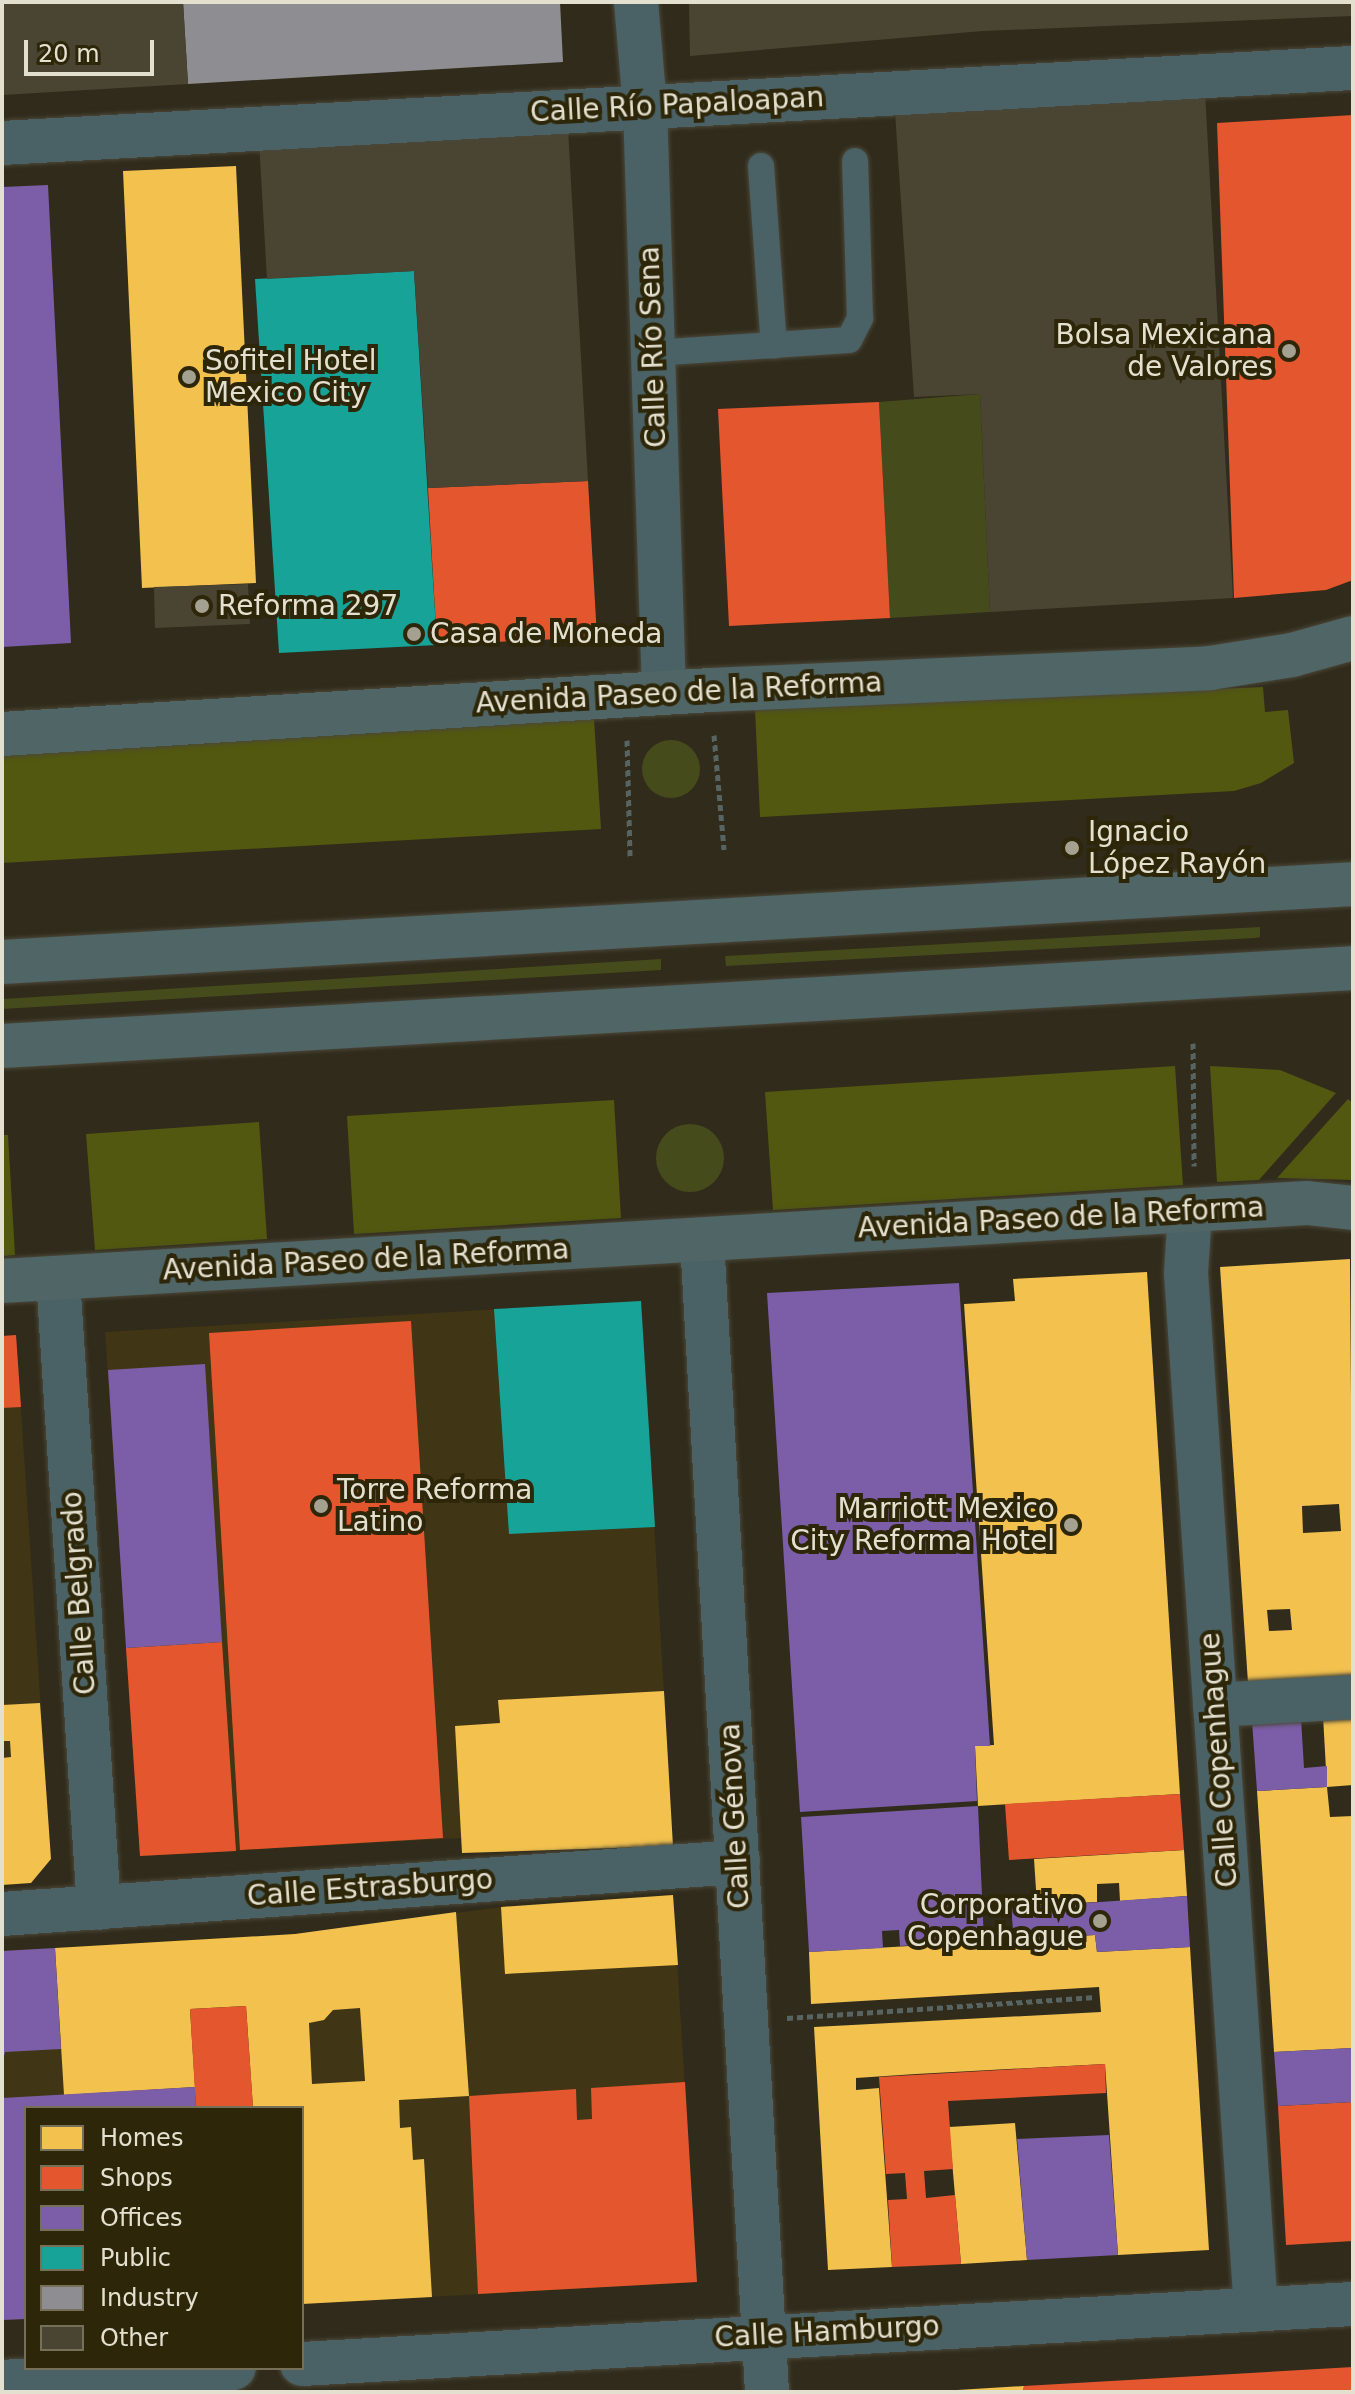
<!DOCTYPE html>
<html>
<head>
<meta charset="utf-8">
<style>
	body { margin:0 }
	#map { position:relative; width:1355px; height:2394px; overflow:hidden; background:#302b1b; font-family:"DejaVu Sans",sans-serif }
	div>[style] { position:absolute }
	[style*='--x'] { left:calc(var(--x)*1px); top:calc(var(--y)*1px); width:calc(var(--w)*1px); rotate:calc(var(--a)*1deg) }
	.built>* { inset:0; background:#403514 }
	.green>* { inset:0; background:#464b1c }
	.round { border-radius:50% }
	.forest>* { inset:0; background:#52580f }
	.homes>* { inset:0; background:#f2c14e }
	.shops>* { inset:0; background:#e4572e }
	.offices>* { inset:0; background:#7b5ea7 }
	.public>* { inset:0; background:#17a398 }
	.industry>* { inset:0; background:#8d8d92 }
	.building>* { inset:0; background:#4a4533 }
	.path>* { height:5px; margin-top:-2.5px; transform-origin:0; background:repeating-linear-gradient(90deg,#576462 0 6px,transparent 0 10px) }
	.roads { filter:drop-shadow(0 0 2px #4b4739) drop-shadow(0 0 2px #4b4739) }
	.lane>* { height:26px; margin:-13px; padding:0 13px; transform-origin:13px; border-radius:13px; background:#4a6266 }
	.street>* { height:44px; margin:-22px; padding:0 22px; transform-origin:22px; border-radius:22px; background:#4a6266 }
	.secondary>* { height:44px; margin:-22px; padding:0 22px; transform-origin:22px; border-radius:22px; background:#4f6566 }
	.dots>* { width:22px; height:22px; translate:-50% -50%; box-sizing:border-box; border:4px solid #2d2609; border-radius:50% }
	span { translate:-50% -50%; white-space:nowrap; text-align:center; line-height:1.15; -webkit-text-stroke:8px #2d2609; paint-order:stroke }
	.street-label { font-size:28px; color:#e4e0cf }
	.poi-label { font-size:28px; color:#e4e0cf }
	.right { translate:-100% -50%; text-align:right }
	.left { translate:0 -50%; text-align:left }
	.frame { position:absolute; inset:0; border:4px solid #e4e0cf; pointer-events:none }
	.legend { position:absolute; left:24px; top:2106px; width:280px; height:264px; box-sizing:border-box; background:#2d2609; border:2px solid #767058; margin:0; padding:10px 14px; list-style:none; font-size:24px; color:#e4e0cf }
	.legend li { display:flex; align-items:center; gap:16px; height:40px }
	.legend b { width:40px; border:2px solid #767058 }
	.scale { position:absolute; left:24px; top:40px; width:130px; height:36px; box-sizing:border-box; border:4px solid #e4e0cf; border-top:0; padding-left:10px; font-size:24px; line-height:28px; white-space:nowrap; color:#e4e0cf; -webkit-text-stroke:6px #2d2609; paint-order:stroke }
</style>
</head>
<body>
<div id="map">
	<div class="built">
		<i style="clip-path:polygon(641px 1301px,673px 1846px,618px 1849px,618px 1845px,461px 1838px,140px 1856px,105px 1332px)"></i>
		<i style="clip-path:polygon(16px 1335px,51px 1859px,2px 1884px,2px 1336px)"></i>
		<i style="clip-path:polygon(673px 1895px,697px 2282px,302px 2304px,302px 2108px,26px 2108px,26px 2319px,2px 2320px,2px 1951px,295px 1934px,501px 1907px)"></i>
	</div>
	<div class="green">
		<i style="clip-path:polygon(980px 394px,990px 612px,890px 618px,879px 402px)"></i>
		<i class="round" style="left:642px;top:740px;width:58px;height:58px"></i>
		<i style="clip-path:polygon(1260px 927px,1260px 937px,1255px 938px,726px 966px,725px 956px)"></i>
		<i style="clip-path:polygon(661px 959px,661px 970px,2px 1009px,2px 999px)"></i>
		<i class="round" style="left:656px;top:1124px;width:68px;height:68px"></i>
	</div>
	<div class="forest">
		<i style="clip-path:polygon(1263px 687px,1265px 712px,1288px 710px,1294px 763px,1261px 783px,1234px 791px,760px 817px,755px 709px)"></i>
		<i style="clip-path:polygon(594px 719px,601px 829px,2px 863px,2px 752px)"></i>
		<i style="clip-path:polygon(1175px 1066px,1183px 1185px,773px 1210px,765px 1092px)"></i>
		<i style="clip-path:polygon(1210px 1066px,1280px 1070px,1336px 1093px,1259px 1180px,1217px 1182px)"></i>
		<i style="clip-path:polygon(1348px 1099px,1353px 1103px,1353px 1180px,1277px 1178px)"></i>
		<i style="clip-path:polygon(614px 1100px,621px 1218px,354px 1234px,347px 1116px)"></i>
		<i style="clip-path:polygon(259px 1122px,267px 1239px,95px 1250px,86px 1134px)"></i>
		<i style="clip-path:polygon(2px 1135px,8px 1135px,15px 1255px,2px 1256px)"></i>
	</div>
	<div class="homes">
		<i style="clip-path:polygon(236px 166px,256px 583px,142px 588px,123px 171px)"></i>
		<i style="clip-path:polygon(evenodd,1350px 1259px,1353px 1677px,1248px 1683px,1220px 1267px,1350px 1259px,1339px 1504px,1341px 1531px,1303px 1533px,1302px 1506px,1339px 1504px,1350px 1259px,1290px 1609px,1292px 1630px,1269px 1631px,1267px 1610px,1290px 1609px)"></i>
		<i style="clip-path:polygon(1147px 1272px,1180px 1794px,978px 1806px,975px 1746px,994px 1745px,964px 1304px,1015px 1301px,1013px 1279px)"></i>
		<i style="clip-path:polygon(664px 1691px,673px 1846px,462px 1853px,455px 1726px,500px 1723px,498px 1700px)"></i>
		<i style="clip-path:polygon(40px 1703px,51px 1859px,31px 1883px,2px 1885px,2px 1758px,11px 1757px,10px 1741px,2px 1741px,2px 1705px)"></i>
		<i style="clip-path:polygon(1353px 1714px,1353px 1785px,1327px 1787px,1323px 1716px)"></i>
		<i style="clip-path:polygon(1327px 1787px,1330px 1817px,1353px 1816px,1353px 2048px,1274px 2052px,1257px 1791px)"></i>
		<i style="clip-path:polygon(1184px 1850px,1187px 1896px,1120px 1901px,1119px 1883px,1097px 1884px,1097px 1902px,1037px 1905px,1034px 1859px)"></i>
		<i style="clip-path:polygon(673px 1895px,678px 1965px,505px 1974px,501px 1907px)"></i>
		<i style="clip-path:polygon(evenodd,456px 1912px,469px 2096px,399px 2100px,400px 2128px,411px 2127px,413px 2160px,424px 2159px,432px 2297px,302px 2304px,302px 2108px,253px 2108px,246px 2006px,190px 2009px,195px 2087px,64px 2095px,55px 1948px,295px 1934px,456px 1912px,360px 2008px,365px 2081px,312px 2084px,309px 2023px,324px 2020px,333px 2010px,360px 2008px)"></i>
		<i style="clip-path:polygon(1095px 1935px,1097px 1952px,1190px 1947px,1209px 2250px,1118px 2255px,1105px 2064px,916px 2074px,856px 2078px,856px 2090px,879px 2088px,892px 2267px,828px 2270px,814px 2027px,1101px 2012px,1099px 1987px,811px 2004px,809px 1952px)"></i>
		<i style="clip-path:polygon(1015px 2123px,1027px 2260px,961px 2264px,949px 2127px)"></i>
		<i style="clip-path:polygon(1024px 2386px,1023px 2392px,957px 2392px,957px 2390px)"></i>
	</div>
	<div class="shops">
		<i style="clip-path:polygon(1353px 115px,1353px 580px,1326px 590px,1234px 598px,1217px 123px)"></i>
		<i style="clip-path:polygon(879px 402px,890px 618px,729px 626px,718px 409px)"></i>
		<i style="clip-path:polygon(588px 481px,597px 637px,437px 645px,428px 488px)"></i>
		<i style="clip-path:polygon(411px 1321px,443px 1838px,240px 1850px,209px 1333px)"></i>
		<i style="clip-path:polygon(16px 1335px,21px 1407px,2px 1408px,2px 1336px)"></i>
		<i style="clip-path:polygon(222px 1642px,236px 1851px,140px 1856px,126px 1648px)"></i>
		<i style="clip-path:polygon(1180px 1794px,1184px 1850px,1009px 1860px,1005px 1804px)"></i>
		<i style="clip-path:polygon(246px 2006px,253px 2108px,196px 2108px,190px 2009px)"></i>
		<i style="clip-path:polygon(1105px 2064px,1106px 2093px,948px 2101px,953px 2169px,924px 2171px,926px 2198px,955px 2195px,961px 2264px,892px 2267px,888px 2200px,907px 2199px,905px 2173px,886px 2174px,879px 2077px)"></i>
		<i style="clip-path:polygon(685px 2082px,697px 2282px,478px 2294px,469px 2096px,576px 2089px,577px 2120px,592px 2119px,591px 2088px)"></i>
		<i style="clip-path:polygon(1353px 2102px,1353px 2241px,1286px 2245px,1278px 2106px)"></i>
		<i style="clip-path:polygon(1353px 2367px,1353px 2392px,1023px 2392px,1024px 2386px)"></i>
	</div>
	<div class="offices">
		<i style="clip-path:polygon(48px 185px,71px 643px,2px 647px,2px 187px)"></i>
		<i style="clip-path:polygon(959px 1283px,990px 1746px,975px 1746px,977px 1801px,800px 1812px,767px 1293px)"></i>
		<i style="clip-path:polygon(205px 1364px,222px 1642px,126px 1648px,108px 1370px)"></i>
		<i style="clip-path:polygon(1301px 1718px,1304px 1768px,1327px 1766px,1327px 1787px,1257px 1791px,1252px 1721px)"></i>
		<i style="clip-path:polygon(978px 1806px,984px 1941px,900px 1946px,899px 1930px,882px 1931px,883px 1948px,809px 1952px,801px 1817px)"></i>
		<i style="clip-path:polygon(1187px 1896px,1190px 1947px,1097px 1952px,1095px 1935px,1014px 1940px,1011px 1908px)"></i>
		<i style="clip-path:polygon(55px 1948px,61px 2049px,5px 2052px,2px 2064px,2px 1951px)"></i>
		<i style="clip-path:polygon(1352px 2048px,1353px 2102px,1278px 2106px,1274px 2052px)"></i>
		<i style="clip-path:polygon(195px 2087px,196px 2108px,26px 2108px,26px 2319px,2px 2320px,2px 2098px)"></i>
		<i style="clip-path:polygon(1109px 2135px,1118px 2255px,1027px 2260px,1017px 2139px)"></i>
	</div>
	<div class="public">
		<i style="clip-path:polygon(414px 271px,437px 645px,279px 653px,255px 279px)"></i>
		<i style="clip-path:polygon(641px 1301px,655px 1527px,509px 1534px,494px 1309px)"></i>
	</div>
	<div class="industry">
		<i style="clip-path:polygon(183px 2px,560px 2px,563px 62px,188px 84px)"></i>
	</div>
	<div class="building">
		<i style="clip-path:polygon(2px 2px,183px 2px,188px 84px,2px 95px)"></i>
		<i style="clip-path:polygon(689px 2px,1353px 2px,1353px 16px,983px 31px,690px 56px)"></i>
		<i style="clip-path:polygon(1205px 92px,1233px 598px,990px 612px,980px 394px,914px 397px,895px 112px)"></i>
		<i style="clip-path:polygon(568px 129px,588px 481px,428px 488px,414px 271px,267px 279px,259px 141px)"></i>
		<i style="clip-path:polygon(248px 584px,250px 624px,155px 628px,154px 587px)"></i>
	</div>
	<div class="path">
		<i style="--x:714;--y:735;--w:115;--a:85"></i>
		<i style="--x:627;--y:740;--w:116;--a:88.5"></i>
		<i style="--x:1193;--y:1043;--w:123;--a:89.5"></i>
		<i style="--x:787;--y:2018;--w:309;--a:-3.9"></i>
	</div>
	<div class="roads">
		<div class="lane">
			<i style="--x:761;--y:166;--w:180;--a:85.9"></i>
			<i style="--x:653;--y:353;--w:196;--a:-3.8"></i>
			<i style="--x:849;--y:340;--w:25;--a:-63"></i>
			<i style="--x:860;--y:318;--w:157;--a:-91.8"></i>
		</div>
		<div class="street">
			<i style="--x:636;--y:2;--w:105;--a:85.1"></i>
			<i style="--x:645;--y:107;--w:586;--a:88.14"></i>
			<i style="--x:2;--y:143;--w:1353;--a:-3.18"></i>
			<i style="--x:1190;--y:1211;--w:62;--a:93.7"></i>
			<i style="--x:1186;--y:1273;--w:1039;--a:86.14"></i>
			<i style="--x:702;--y:1240;--w:1154;--a:86.77"></i>
			<i style="--x:58;--y:1278;--w:631;--a:86.28"></i>
			<i style="--x:1215;--y:1705;--w:138;--a:-3.3"></i>
			<i style="--x:2;--y:1914;--w:738;--a:-4.04"></i>
			<i style="--x:302;--y:2364;--w:1053;--a:-3.27"></i>
			<i style="--x:2;--y:2382;--w:232;--a:-3.5"></i>
		</div>
		<div class="secondary">
			<i style="--x:2;--y:734;--w:710;--a:-3.55"></i>
			<i style="--x:711;--y:690;--w:499;--a:-2.5"></i>
			<i style="--x:1210;--y:668;--w:83;--a:-9"></i>
			<i style="--x:1292;--y:655;--w:63;--a:-15.6"></i>
			<i style="--x:2;--y:962;--w:1353;--a:-3.3"></i>
			<i style="--x:2;--y:1046;--w:1353;--a:-3.3"></i>
			<i style="--x:2;--y:1281;--w:1307;--a:-3.42"></i>
			<i style="--x:1307;--y:1203;--w:46;--a:6.2"></i>
		</div>
	</div>
	<div class="dots">
		<i style="left:1289px;top:351px;background:#a5a190"></i>
		<i style="left:189px;top:377px;background:#a5a190"></i>
		<i style="left:202px;top:606px;background:#a5a190"></i>
		<i style="left:414px;top:634px;background:#a5a190"></i>
		<i style="left:1072px;top:848px;background:#a5a190"></i>
		<i style="left:321px;top:1506px;background:#a5a190"></i>
		<i style="left:1071px;top:1525px;background:#a5a190"></i>
		<i style="left:1100px;top:1921px;background:#a5a190"></i>
	</div>
	<div class="street-label">
		<span style="left:677px;top:105px;rotate:-3deg">Calle Río Papaloapan</span>
		<span style="left:653px;top:347px;rotate:-92deg">Calle Río Sena</span>
		<span style="left:679px;top:693px;rotate:-3deg">Avenida Paseo de la Reforma</span>
		<span style="left:1061px;top:1218px;rotate:-3deg">Avenida Paseo de la Reforma</span>
		<span style="left:366px;top:1260px;rotate:-3deg">Avenida Paseo de la Reforma</span>
		<span style="left:79px;top:1593px;rotate:-94deg">Calle Belgrado</span>
		<span style="left:1219px;top:1760px;rotate:-94deg">Calle Copenhague</span>
		<span style="left:735px;top:1816px;rotate:-93deg">Calle Génova</span>
		<span style="left:370px;top:1888px;rotate:-4deg">Calle Estrasburgo</span>
		<span style="left:827px;top:2332px;rotate:-3deg">Calle Hamburgo</span>
	</div>
	<div class="poi-label">
		<span class="right" style="left:1273px;top:351px">Bolsa Mexicana<br>de Valores</span>
		<span class="left" style="left:205px;top:377px">Sofitel Hotel<br>Mexico City</span>
		<span class="left" style="left:218px;top:606px">Reforma 297</span>
		<span class="left" style="left:430px;top:634px">Casa de Moneda</span>
		<span class="left" style="left:1088px;top:848px">Ignacio<br>López Rayón</span>
		<span class="left" style="left:337px;top:1506px">Torre Reforma<br>Latino</span>
		<span class="right" style="left:1055px;top:1525px">Marriott Mexico<br>City Reforma Hotel</span>
		<span class="right" style="left:1084px;top:1921px">Corporativo<br>Copenhague</span>
	</div>
	<div class="frame"></div>
	<ul class="legend">
	<li><b style="height:22px;background:#f2c14e"></b>Homes</li>
	<li><b style="height:22px;background:#e4572e"></b>Shops</li>
	<li><b style="height:22px;background:#7b5ea7"></b>Offices</li>
	<li><b style="height:22px;background:#17a398"></b>Public</li>
	<li><b style="height:22px;background:#8d8d92"></b>Industry</li>
	<li><b style="height:22px;background:#4a4533"></b>Other</li>
	</ul>
	<div class="scale">20 m</div>
</div>
</body>
</html>
